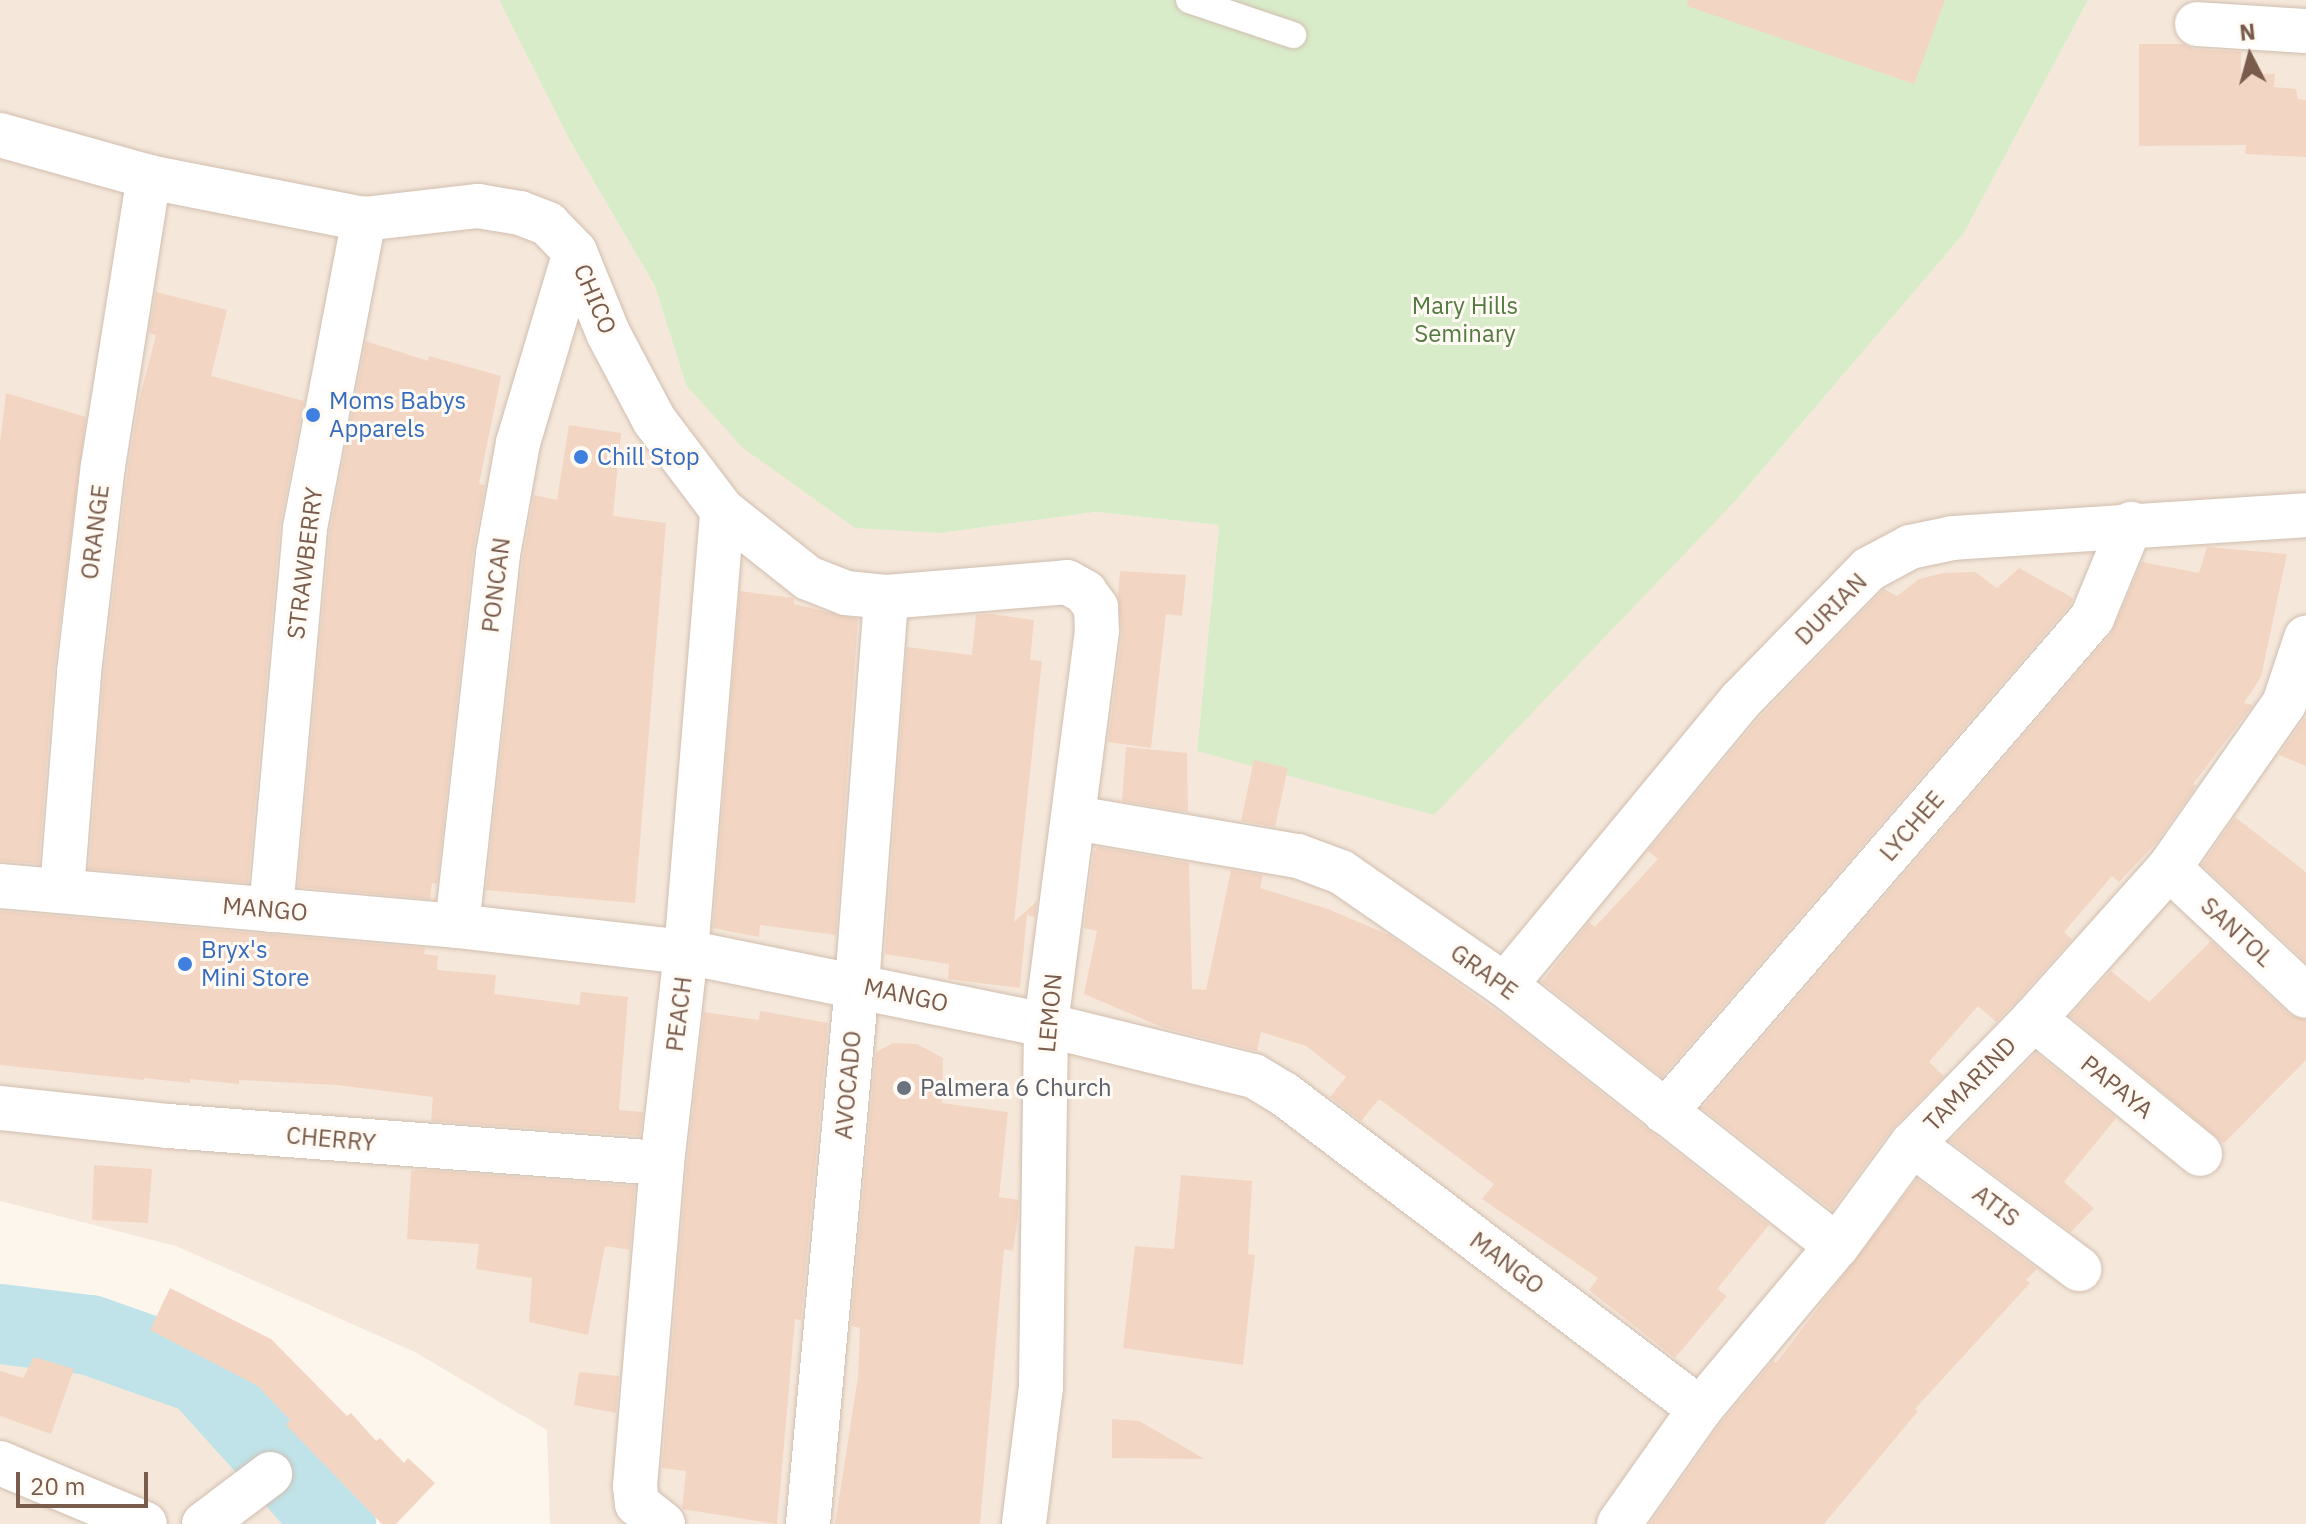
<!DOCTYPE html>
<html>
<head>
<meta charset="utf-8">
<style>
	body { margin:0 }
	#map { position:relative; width:2306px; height:1524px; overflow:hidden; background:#fdf6ec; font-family:"IBM Plex Sans",sans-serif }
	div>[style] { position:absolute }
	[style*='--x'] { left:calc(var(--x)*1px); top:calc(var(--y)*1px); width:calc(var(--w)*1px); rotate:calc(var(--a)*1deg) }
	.residential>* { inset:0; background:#f5e8da }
	.green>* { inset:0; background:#d8ecc9 }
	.river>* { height:80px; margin:-40px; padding:0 40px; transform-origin:40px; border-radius:40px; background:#bfe3e8 }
	.building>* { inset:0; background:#f3d5c3 }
	.roads { filter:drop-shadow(0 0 2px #d1beb0) drop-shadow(0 0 2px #d1beb0) }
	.service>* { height:26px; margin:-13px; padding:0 13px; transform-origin:13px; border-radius:13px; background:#fff }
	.minor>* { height:44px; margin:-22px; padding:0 22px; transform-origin:22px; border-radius:22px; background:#fff }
	.dots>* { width:22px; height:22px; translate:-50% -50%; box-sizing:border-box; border:4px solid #fffaf3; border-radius:50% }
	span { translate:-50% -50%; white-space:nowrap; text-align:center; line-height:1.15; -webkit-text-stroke:6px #fffaf3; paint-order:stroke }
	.street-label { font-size:24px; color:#7a5c4d }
	.park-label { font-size:24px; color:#537a41 }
	.shop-label { font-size:24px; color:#366cbe }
	.left { translate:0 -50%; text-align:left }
	.worship-label { font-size:24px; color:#5b616d }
	.north { position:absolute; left:2210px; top:16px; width:80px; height:80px; -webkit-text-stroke:6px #fffaf3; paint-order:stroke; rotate:354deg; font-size:22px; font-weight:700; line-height:32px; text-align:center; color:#7a5c4d }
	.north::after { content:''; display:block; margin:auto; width:28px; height:36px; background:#7a5c4d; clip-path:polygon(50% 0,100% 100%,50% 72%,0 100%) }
	.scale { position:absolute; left:16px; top:1472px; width:132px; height:36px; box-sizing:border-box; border:4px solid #7a5c4d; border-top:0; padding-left:10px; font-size:24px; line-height:28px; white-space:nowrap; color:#7a5c4d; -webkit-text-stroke:6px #fffaf3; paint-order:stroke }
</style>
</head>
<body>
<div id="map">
	<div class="residential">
		<i style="clip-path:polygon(0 0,499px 0,569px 139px,655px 286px,686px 385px,940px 533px,1096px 512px,1219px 525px,1197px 751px,1738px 498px,1964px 233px,2088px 0,2306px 0,2306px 1524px,550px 1524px,547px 1430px,415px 1352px,176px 1246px,0 1201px)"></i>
		<i style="clip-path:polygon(0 1342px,191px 1392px,308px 1524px,0 1524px)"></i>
	</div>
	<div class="green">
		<i style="clip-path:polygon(499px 0,2088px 0,1964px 233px,1738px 498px,1434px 815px,1197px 751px,1219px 525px,1096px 512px,940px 533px,855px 528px,743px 448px,686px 385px,655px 286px,569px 139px)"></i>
	</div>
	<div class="river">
		<i style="--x:0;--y:1324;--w:91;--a:7"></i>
		<i style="--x:90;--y:1335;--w:118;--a:19.4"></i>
		<i style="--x:201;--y:1374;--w:202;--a:48"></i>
	</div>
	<div class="building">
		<i style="clip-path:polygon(1688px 0,1945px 0,1914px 84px,1687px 6px)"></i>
		<i style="clip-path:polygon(2139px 44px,2183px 44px,2195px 49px,2241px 52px,2241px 73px,2275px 74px,2274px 87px,2296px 89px,2298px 99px,2306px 100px,2306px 157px,2245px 154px,2246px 145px,2139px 146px)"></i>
		<i style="clip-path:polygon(156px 292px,227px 310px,211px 376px,304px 401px,280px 526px,248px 883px,89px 869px,104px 674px,128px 469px,139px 401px,156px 335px,149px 333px)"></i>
		<i style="clip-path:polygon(366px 341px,428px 361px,429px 356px,501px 376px,479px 484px,485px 485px,473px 551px,437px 884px,432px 883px,430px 899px,298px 887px,330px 531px)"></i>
		<i style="clip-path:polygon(6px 393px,86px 417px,54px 669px,39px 864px,0 861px,0 443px)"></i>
		<i style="clip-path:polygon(569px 425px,621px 433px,613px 516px,666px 523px,635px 903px,486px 890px,523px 558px,534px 495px,557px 500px)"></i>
		<i style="clip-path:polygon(2207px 547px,2287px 554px,2261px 677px,2244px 703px,2253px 705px,2193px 784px,2196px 786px,2156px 843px,2119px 882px,2112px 876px,2064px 932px,2072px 939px,2016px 1002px,1996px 1022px,1978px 1006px,1929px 1062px,1944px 1076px,1892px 1129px,1832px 1210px,1702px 1108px,2111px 634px,2142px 562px,2199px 573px)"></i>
		<i style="clip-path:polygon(2019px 568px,2073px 598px,2070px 605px,1662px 1077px,1542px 982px,1589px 922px,1595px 927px,1658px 859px,1648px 851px,1759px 718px,1884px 589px,1897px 596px,1919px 579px,1943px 573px,1975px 572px,1997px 588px)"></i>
		<i style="clip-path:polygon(1120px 571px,1186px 575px,1182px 616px,1166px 614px,1151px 748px,1108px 742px,1122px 634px,1118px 596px)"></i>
		<i style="clip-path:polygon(740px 591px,793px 598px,794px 604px,858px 619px,836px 935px,760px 925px,759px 937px,713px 928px)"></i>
		<i style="clip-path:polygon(990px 614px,1034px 620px,1030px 660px,1042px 661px,1014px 922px,1037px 901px,1035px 917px,1027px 915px,1020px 988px,948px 979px,949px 964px,885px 954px,907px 647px,972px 655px,976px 615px)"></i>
		<i style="clip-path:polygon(2304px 719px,2306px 719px,2306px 766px,2279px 755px)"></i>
		<i style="clip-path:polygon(1126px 747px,1187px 753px,1188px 812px,1122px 801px)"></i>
		<i style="clip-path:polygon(1254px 760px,1288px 768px,1275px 827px,1241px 821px)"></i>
		<i style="clip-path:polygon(2235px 817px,2306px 872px,2306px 962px,2202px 865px)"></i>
		<i style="clip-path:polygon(1098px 847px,1189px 863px,1192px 989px,1206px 990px,1231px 870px,1263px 875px,1260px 888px,1328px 909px,1389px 935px,1509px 1020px,1769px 1225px,1717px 1289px,1727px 1296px,1675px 1358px,1589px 1290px,1598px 1278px,1482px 1199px,1494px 1184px,1382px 1101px,1378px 1100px,1361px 1121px,1330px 1097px,1346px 1077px,1306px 1046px,1261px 1032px,1257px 1051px,1164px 1028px,1084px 994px,1097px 931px,1084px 928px,1094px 851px)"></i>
		<i style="clip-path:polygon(0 911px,425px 948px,424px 954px,438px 956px,437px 970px,496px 975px,494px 994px,579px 1005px,581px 992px,628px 997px,619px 1110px,643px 1112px,640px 1136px,431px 1121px,433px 1097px,337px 1085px,239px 1080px,239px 1084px,190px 1079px,190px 1083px,144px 1078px,144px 1080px,0 1065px)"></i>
		<i style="clip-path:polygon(2211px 941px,2289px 1014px,2306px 1020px,2306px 1060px,2224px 1143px,2070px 1016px,2111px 971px,2149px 1002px)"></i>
		<i style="clip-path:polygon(760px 1011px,828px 1023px,801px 1320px,795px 1319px,777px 1524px,682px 1509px,686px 1471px,662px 1468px,687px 1165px,704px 1012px,759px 1020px)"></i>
		<i style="clip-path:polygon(893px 1043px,917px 1044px,943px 1058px,942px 1103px,1008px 1112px,999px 1197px,1019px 1200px,1018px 1215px,1013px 1251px,1004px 1249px,980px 1524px,835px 1524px,858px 1377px,860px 1328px,851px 1326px,876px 1052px)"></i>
		<i style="clip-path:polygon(2036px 1053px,2116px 1118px,2064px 1182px,2094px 1208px,2071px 1232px,1950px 1141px)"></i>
		<i style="clip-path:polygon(94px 1165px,152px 1169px,148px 1223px,92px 1220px)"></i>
		<i style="clip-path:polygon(426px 1170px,635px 1186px,630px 1250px,605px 1246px,588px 1335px,529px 1322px,532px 1278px,476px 1269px,479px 1244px,407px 1239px,411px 1171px)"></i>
		<i style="clip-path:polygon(1181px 1175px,1252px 1181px,1248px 1254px,1255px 1255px,1243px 1365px,1123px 1348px,1135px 1246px,1174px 1249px)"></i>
		<i style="clip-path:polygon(1917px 1179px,2037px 1269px,2026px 1280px,2030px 1283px,1915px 1409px,1918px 1411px,1824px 1524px,1650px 1524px,1720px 1424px,1773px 1361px,1776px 1363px)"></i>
		<i style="clip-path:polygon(170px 1288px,271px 1339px,347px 1416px,351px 1413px,376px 1441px,380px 1438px,404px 1463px,408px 1458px,435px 1483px,396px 1524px,382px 1524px,286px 1425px,290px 1420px,258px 1386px,150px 1330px)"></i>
		<i style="clip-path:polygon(34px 1357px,74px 1369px,51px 1434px,0 1416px,0 1371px,23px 1378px)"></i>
		<i style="clip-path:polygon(579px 1372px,619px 1376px,616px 1413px,574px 1405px)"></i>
		<i style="clip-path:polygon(1112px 1419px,1139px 1421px,1205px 1459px,1112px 1458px)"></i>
	</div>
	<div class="roads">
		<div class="service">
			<i style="--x:1189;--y:0;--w:110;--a:18.6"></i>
		</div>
		<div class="minor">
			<i style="--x:2197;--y:24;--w:109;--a:3.7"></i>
			<i style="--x:0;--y:135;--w:155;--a:15.7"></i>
			<i style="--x:149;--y:177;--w:219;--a:11.1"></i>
			<i style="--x:364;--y:219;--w:115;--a:-6.5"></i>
			<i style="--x:478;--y:206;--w:43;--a:9.5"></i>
			<i style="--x:520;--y:213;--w:30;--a:21"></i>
			<i style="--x:548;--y:224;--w:39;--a:46"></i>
			<i style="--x:575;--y:252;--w:87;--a:67.8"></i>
			<i style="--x:608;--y:333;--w:98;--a:62.1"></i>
			<i style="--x:654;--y:420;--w:113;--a:52.9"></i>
			<i style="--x:722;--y:510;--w:110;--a:38.3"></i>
			<i style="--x:808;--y:578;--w:41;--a:21.5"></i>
			<i style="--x:846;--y:593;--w:40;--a:5.7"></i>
			<i style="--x:886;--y:597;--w:182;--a:-4.7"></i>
			<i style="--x:1067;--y:582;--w:21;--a:29"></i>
			<i style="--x:1085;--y:592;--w:19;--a:54"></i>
			<i style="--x:1096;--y:607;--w:24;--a:88"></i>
			<i style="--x:1097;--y:631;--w:397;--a:97.4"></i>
			<i style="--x:1046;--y:1025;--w:362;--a:90.8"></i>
			<i style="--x:1041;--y:1387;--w:138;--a:97.1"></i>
			<i style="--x:1075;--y:818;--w:226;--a:9.7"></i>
			<i style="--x:1298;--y:856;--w:46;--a:20.4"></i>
			<i style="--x:1341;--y:872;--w:199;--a:34.6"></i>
			<i style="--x:1505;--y:985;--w:422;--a:38.2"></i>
			<i style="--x:2169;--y:868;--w:187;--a:43.1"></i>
			<i style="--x:0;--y:886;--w:459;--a:5"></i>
			<i style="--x:457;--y:926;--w:230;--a:6.5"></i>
			<i style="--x:686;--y:952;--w:367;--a:11.5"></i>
			<i style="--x:1046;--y:1025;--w:214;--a:13.8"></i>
			<i style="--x:1254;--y:1076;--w:35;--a:31"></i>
			<i style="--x:1284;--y:1094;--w:522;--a:37.13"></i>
			<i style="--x:62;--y:890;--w:219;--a:-85.5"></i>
			<i style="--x:79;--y:672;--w:207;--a:-83.4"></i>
			<i style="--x:103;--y:466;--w:293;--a:-81"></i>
			<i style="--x:271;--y:910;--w:384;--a:-84.9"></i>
			<i style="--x:305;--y:528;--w:315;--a:-79.2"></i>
			<i style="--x:457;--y:926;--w:374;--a:-83.7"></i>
			<i style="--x:498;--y:554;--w:113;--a:-79.8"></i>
			<i style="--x:518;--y:443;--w:199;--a:-73.4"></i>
			<i style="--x:1505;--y:985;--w:369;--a:-50.4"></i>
			<i style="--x:1740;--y:701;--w:185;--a:-45.7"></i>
			<i style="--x:1869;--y:569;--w:47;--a:-28.2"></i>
			<i style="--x:1910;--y:547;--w:44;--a:-11.8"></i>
			<i style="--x:1953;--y:538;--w:354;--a:-3.7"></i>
			<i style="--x:2034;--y:1019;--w:214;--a:39.1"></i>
			<i style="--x:0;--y:1108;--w:169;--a:6.1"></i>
			<i style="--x:168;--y:1126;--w:495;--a:4.3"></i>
			<i style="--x:1665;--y:1112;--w:653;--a:-49.16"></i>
			<i style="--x:2092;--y:618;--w:102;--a:-67.5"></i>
			<i style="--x:1912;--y:1144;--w:209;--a:36.8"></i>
			<i style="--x:0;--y:1463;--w:157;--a:22.8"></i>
			<i style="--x:204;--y:1524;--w:83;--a:-37.1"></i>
			<i style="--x:663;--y:1524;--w:33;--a:-142"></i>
			<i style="--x:637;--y:1504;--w:18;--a:-96"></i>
			<i style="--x:635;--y:1486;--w:324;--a:-85.2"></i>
			<i style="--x:662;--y:1163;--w:212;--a:-83.5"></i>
			<i style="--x:686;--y:952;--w:443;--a:-85.3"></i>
			<i style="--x:808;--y:1524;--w:541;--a:-84.81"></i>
			<i style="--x:857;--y:985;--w:389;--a:-85.7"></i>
			<i style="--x:1619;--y:1524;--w:141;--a:-54.8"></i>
			<i style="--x:1700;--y:1409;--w:213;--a:-50"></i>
			<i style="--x:1837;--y:1246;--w:127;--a:-53.7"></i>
			<i style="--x:1912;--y:1144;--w:175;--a:-45.7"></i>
			<i style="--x:2034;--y:1019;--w:203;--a:-48.2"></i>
			<i style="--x:2169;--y:868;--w:200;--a:-55"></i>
			<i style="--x:2284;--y:704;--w:70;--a:-71.6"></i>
		</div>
	</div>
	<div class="dots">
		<i style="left:313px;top:415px;background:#3f7fe0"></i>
		<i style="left:581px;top:457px;background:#3f7fe0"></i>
		<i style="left:185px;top:964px;background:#3f7fe0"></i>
		<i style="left:904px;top:1088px;background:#6b7280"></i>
	</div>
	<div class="street-label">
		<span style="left:595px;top:299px;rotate:67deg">CHICO</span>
		<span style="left:95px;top:532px;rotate:-83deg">ORANGE</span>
		<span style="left:305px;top:563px;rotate:-83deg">STRAWBERRY</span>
		<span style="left:496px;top:585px;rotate:-83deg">PONCAN</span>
		<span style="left:1831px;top:609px;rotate:-45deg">DURIAN</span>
		<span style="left:1912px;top:826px;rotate:-49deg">LYCHEE</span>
		<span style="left:265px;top:909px;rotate:5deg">MANGO</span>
		<span style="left:2237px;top:932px;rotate:43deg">SANTOL</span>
		<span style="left:1484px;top:972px;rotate:36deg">GRAPE</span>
		<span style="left:906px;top:995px;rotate:12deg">MANGO</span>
		<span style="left:1050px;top:1013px;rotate:-85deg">LEMON</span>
		<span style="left:679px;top:1014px;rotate:-83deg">PEACH</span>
		<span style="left:1970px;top:1084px;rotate:-46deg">TAMARIND</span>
		<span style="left:848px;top:1085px;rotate:-85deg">AVOCADO</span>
		<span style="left:2117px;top:1087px;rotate:39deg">PAPAYA</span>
		<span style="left:331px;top:1139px;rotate:5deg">CHERRY</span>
		<span style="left:1996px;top:1206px;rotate:37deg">ATIS</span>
		<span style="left:1507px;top:1263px;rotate:37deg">MANGO</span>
	</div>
	<div class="park-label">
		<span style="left:1465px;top:320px">Mary Hills<br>Seminary</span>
	</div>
	<div class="shop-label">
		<span class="left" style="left:329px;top:415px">Moms Babys<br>Apparels</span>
		<span class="left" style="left:597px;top:457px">Chill Stop</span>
		<span class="left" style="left:201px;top:964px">Bryx's<br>Mini Store</span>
	</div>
	<div class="worship-label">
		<span class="left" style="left:920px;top:1088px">Palmera 6 Church</span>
	</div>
	<div class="north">N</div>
	<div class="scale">20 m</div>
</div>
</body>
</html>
